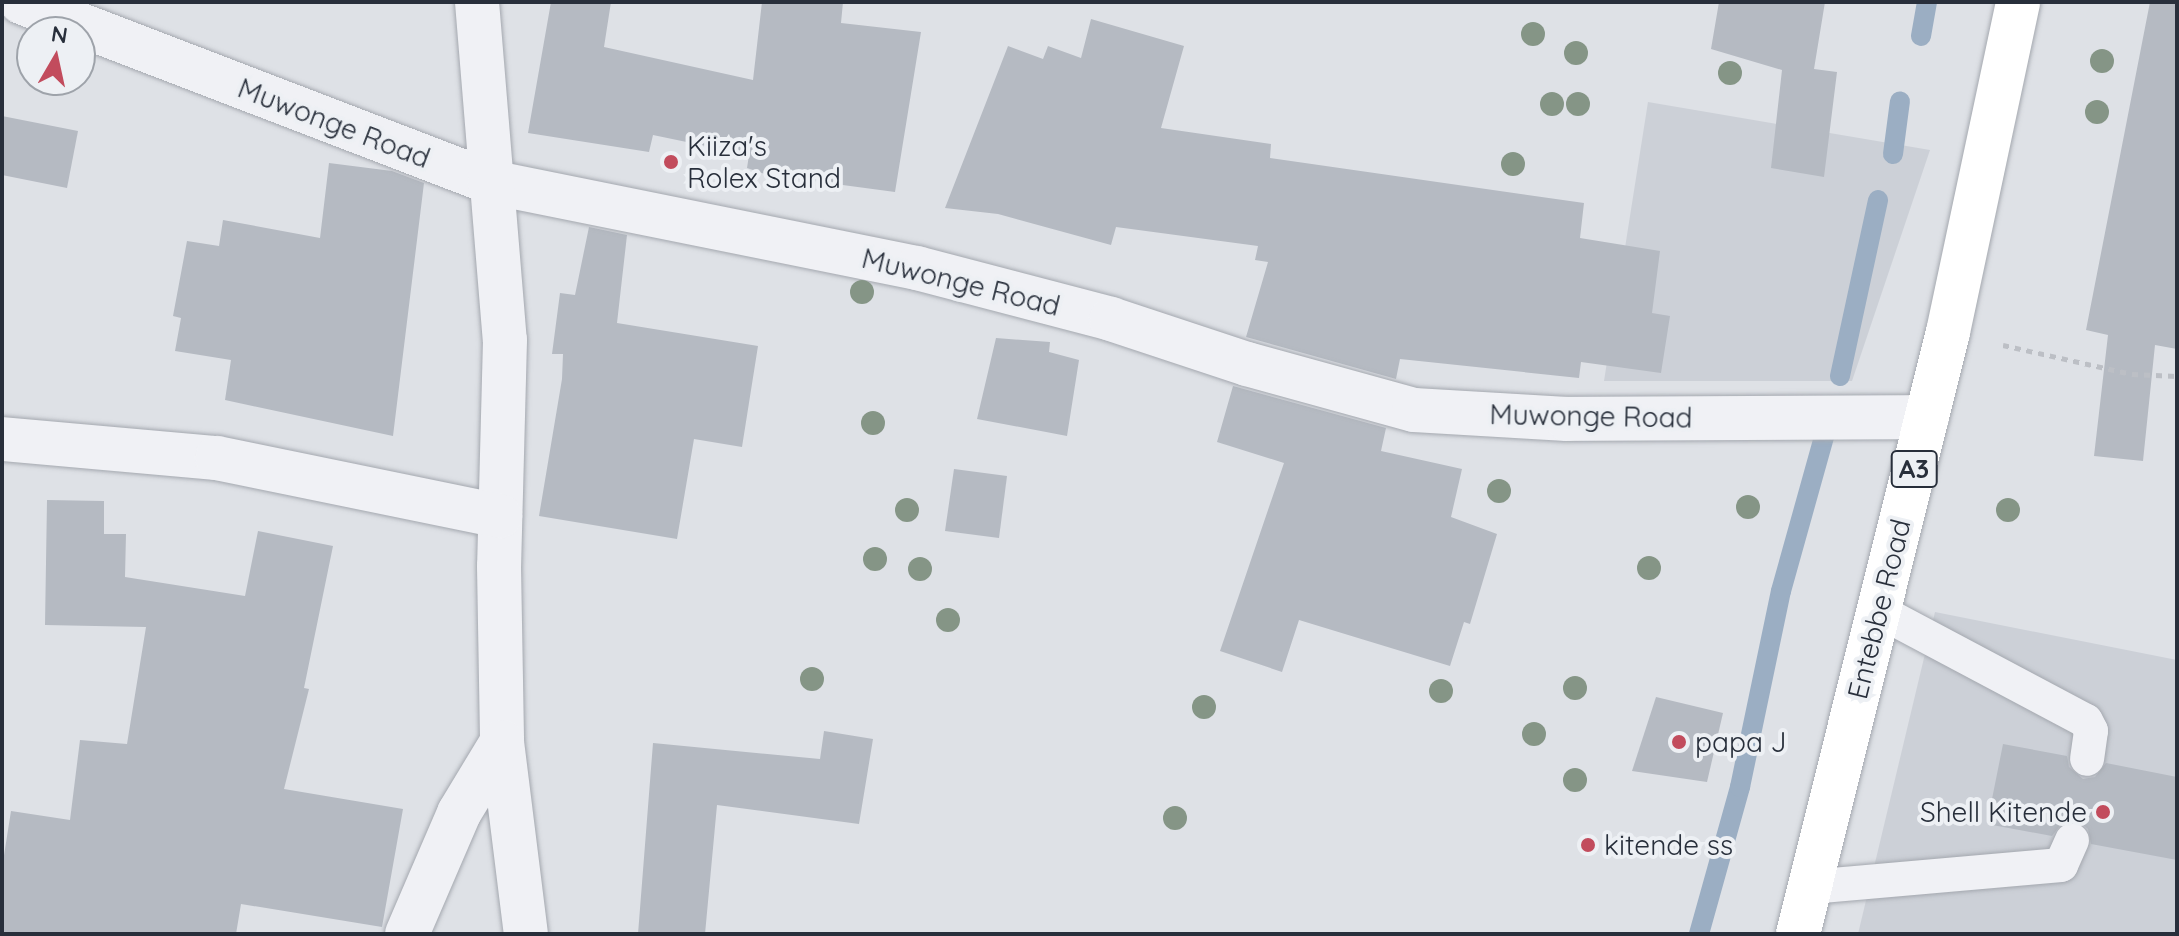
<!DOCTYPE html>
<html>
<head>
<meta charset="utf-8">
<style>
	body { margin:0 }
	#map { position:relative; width:2179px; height:936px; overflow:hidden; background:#dee1e6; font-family:Quicksand,sans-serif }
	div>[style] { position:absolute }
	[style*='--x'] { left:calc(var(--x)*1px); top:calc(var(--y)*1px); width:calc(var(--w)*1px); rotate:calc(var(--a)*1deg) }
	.built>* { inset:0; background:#ccd0d7 }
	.stream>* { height:20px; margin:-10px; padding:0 10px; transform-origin:10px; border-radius:10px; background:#9baec3 }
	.building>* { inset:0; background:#b5bac2 }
	.path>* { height:5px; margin-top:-2.5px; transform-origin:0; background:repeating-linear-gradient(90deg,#bcbfc5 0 6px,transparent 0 12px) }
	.roads { filter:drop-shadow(0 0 2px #a4a8af) drop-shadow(0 0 2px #a4a8af) }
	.lane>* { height:34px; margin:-17px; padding:0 17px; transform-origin:17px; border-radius:17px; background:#f0f1f5 }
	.street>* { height:44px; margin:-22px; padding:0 22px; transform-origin:22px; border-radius:22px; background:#f0f1f5 }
	.primary>* { height:44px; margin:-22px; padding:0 22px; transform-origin:22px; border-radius:22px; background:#fff }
	.trees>* { width:24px; height:24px; margin:-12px; border-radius:50%; background:#859586 }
	.dots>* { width:22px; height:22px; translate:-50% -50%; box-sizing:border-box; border:4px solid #edf0f4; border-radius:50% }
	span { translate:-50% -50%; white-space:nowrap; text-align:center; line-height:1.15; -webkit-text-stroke:8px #edf0f4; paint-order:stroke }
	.shield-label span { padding:2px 6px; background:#edf0f4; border:2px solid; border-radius:6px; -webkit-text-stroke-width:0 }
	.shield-label { font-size:26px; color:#282f3b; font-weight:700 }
	.street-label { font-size:28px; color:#282f3b }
	.poi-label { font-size:28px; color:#282f3b }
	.left { translate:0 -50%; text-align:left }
	.right { translate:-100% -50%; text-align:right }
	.frame { position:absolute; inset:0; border:4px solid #282f3b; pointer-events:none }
	.north { position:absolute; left:16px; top:16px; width:80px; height:80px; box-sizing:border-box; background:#edf0f4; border:2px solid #9ea3aa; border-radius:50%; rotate:9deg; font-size:22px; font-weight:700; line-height:32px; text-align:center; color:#282f3b }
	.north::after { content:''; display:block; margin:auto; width:28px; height:36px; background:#c24c5d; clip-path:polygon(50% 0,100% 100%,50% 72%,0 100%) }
</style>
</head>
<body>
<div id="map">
	<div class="built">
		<i style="clip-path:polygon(1648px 102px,1930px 150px,1852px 381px,1604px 381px)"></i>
		<i style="clip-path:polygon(1935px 612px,2177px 660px,2177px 934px,1858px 934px)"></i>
	</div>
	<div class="stream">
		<i style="--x:1921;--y:36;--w:35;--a:-80"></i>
		<i style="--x:1893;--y:154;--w:53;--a:-82.5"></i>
		<i style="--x:1840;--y:376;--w:180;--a:-77.8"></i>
		<i style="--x:1699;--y:934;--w:153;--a:-74.4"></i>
		<i style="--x:1740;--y:787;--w:200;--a:-78.2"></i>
		<i style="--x:1781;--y:591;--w:164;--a:-74.4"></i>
	</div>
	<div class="building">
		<i style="clip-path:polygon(551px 2px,611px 2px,604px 47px,753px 80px,762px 2px,843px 2px,841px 23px,921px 32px,895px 192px,768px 175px,747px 168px,749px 155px,653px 135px,649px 152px,528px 133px)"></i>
		<i style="clip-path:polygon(1719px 2px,1825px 2px,1814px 69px,1837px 72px,1824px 177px,1771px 168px,1782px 70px,1711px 49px)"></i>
		<i style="clip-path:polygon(2150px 2px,2177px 2px,2177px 349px,2155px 345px,2143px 461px,2094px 456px,2108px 335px,2086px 330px)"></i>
		<i style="clip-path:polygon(1091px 19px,1184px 46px,1161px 128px,1271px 144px,1270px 158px,1584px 203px,1580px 238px,1660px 251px,1652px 313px,1670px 316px,1661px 373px,1581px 362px,1579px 378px,1400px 359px,1396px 379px,1246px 337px,1268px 262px,1255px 260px,1258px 246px,1116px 227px,1111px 245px,998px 214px,945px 208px,1008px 46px,1043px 59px,1048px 46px,1081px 58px)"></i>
		<i style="clip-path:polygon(2px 116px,78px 131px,67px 188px,2px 175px)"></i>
		<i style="clip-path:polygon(329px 163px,392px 171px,424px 183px,393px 436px,225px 400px,231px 360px,175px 351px,181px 318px,173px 316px,187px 241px,219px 246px,223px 220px,320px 238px)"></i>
		<i style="clip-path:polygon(589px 227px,627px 235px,617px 323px,758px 346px,742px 447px,694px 439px,677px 539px,539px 516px,562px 379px,563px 354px,552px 354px,560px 293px,575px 295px)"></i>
		<i style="clip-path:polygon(996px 338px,1050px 342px,1049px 352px,1079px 360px,1067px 436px,977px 419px)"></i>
		<i style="clip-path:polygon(1233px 386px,1386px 428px,1381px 451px,1462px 469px,1451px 517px,1497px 534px,1470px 624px,1464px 622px,1450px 666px,1299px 620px,1282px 672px,1220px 651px,1284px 463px,1217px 442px)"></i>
		<i style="clip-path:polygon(954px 469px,1007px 476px,999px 538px,945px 531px)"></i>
		<i style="clip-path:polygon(47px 500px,104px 501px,104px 534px,126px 534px,125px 577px,245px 596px,258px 531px,333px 546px,304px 688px,309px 689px,284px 789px,403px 809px,382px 927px,241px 904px,236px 934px,2px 934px,2px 868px,11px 811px,70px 820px,80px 740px,127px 744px,146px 627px,45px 625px)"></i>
		<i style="clip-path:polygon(1656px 697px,1723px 713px,1707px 782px,1632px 771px)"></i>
		<i style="clip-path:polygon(824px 731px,873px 739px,859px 824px,717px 805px,705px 934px,638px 934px,653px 743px,820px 759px)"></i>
		<i style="clip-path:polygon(2003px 744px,2067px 756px,2069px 767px,2083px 779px,2095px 777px,2106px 763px,2177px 777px,2177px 860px,2091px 844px,2088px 829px,2079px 821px,2061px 824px,2052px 836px,1987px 824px)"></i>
	</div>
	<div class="path">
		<i style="--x:2003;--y:345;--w:132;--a:12.7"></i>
		<i style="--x:2132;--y:374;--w:45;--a:2.5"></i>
	</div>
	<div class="roads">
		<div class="lane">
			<i style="--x:1879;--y:611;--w:234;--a:28"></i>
			<i style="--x:2086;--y:721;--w:11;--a:63"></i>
			<i style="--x:2091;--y:731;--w:28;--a:98"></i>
			<i style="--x:1810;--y:887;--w:252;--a:-5"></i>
			<i style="--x:2061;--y:865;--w:27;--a:-66"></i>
		</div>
		<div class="street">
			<i style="--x:21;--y:2;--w:502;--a:21"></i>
			<i style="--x:490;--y:182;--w:436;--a:11.4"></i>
			<i style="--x:917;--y:268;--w:201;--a:14.7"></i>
			<i style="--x:1111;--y:319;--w:143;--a:18.3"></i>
			<i style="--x:1247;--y:364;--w:173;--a:15.4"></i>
			<i style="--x:1414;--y:410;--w:153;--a:3.4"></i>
			<i style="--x:1567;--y:419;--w:360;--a:-0.3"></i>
			<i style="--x:477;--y:2;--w:339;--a:85.3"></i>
			<i style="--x:505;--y:340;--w:226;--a:91.5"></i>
			<i style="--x:499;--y:566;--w:176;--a:89"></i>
			<i style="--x:502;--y:742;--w:193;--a:82.9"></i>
			<i style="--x:2;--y:439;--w:216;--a:5.1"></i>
			<i style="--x:217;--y:458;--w:289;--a:11.6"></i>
			<i style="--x:407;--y:934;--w:132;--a:-66.7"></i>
			<i style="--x:459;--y:813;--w:83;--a:-58.8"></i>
		</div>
		<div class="primary">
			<i style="--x:1798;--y:934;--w:620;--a:-76.01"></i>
			<i style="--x:1948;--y:332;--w:337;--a:-78"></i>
		</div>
	</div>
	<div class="trees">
		<i style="left:1533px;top:34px"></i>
		<i style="left:1576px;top:53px"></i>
		<i style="left:2102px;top:61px"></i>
		<i style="left:1730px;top:73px"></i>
		<i style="left:1552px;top:104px"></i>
		<i style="left:1578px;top:104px"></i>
		<i style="left:2097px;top:112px"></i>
		<i style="left:1513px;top:164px"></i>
		<i style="left:862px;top:292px"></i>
		<i style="left:873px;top:423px"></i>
		<i style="left:1499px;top:491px"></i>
		<i style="left:1748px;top:507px"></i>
		<i style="left:907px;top:510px"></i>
		<i style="left:2008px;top:510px"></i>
		<i style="left:875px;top:559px"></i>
		<i style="left:1649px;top:568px"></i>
		<i style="left:920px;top:569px"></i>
		<i style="left:948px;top:620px"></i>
		<i style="left:812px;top:679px"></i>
		<i style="left:1575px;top:688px"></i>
		<i style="left:1441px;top:691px"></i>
		<i style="left:1204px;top:707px"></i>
		<i style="left:1534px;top:734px"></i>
		<i style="left:1575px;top:780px"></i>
		<i style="left:1175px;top:818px"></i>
	</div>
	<div class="dots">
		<i style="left:671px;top:162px;background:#c24c5d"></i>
		<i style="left:1679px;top:742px;background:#c24c5d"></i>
		<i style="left:2103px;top:812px;background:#c24c5d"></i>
		<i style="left:1588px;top:845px;background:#c24c5d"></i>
	</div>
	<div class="shield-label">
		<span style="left:1914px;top:469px">A3</span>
	</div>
	<div class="street-label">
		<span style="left:334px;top:123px;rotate:21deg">Muwonge Road</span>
		<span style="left:961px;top:282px;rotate:14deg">Muwonge Road</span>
		<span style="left:1591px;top:416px;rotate:1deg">Muwonge Road</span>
		<span style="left:1879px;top:609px;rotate:-76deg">Entebbe Road</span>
	</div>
	<div class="poi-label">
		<span class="left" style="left:687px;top:162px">Kiiza's<br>Rolex Stand</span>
		<span class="left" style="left:1695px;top:742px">papa J</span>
		<span class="right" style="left:2087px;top:812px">Shell Kitende</span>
		<span class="left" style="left:1604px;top:845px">kitende ss</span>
	</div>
	<div class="frame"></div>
	<div class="north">N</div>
</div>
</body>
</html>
